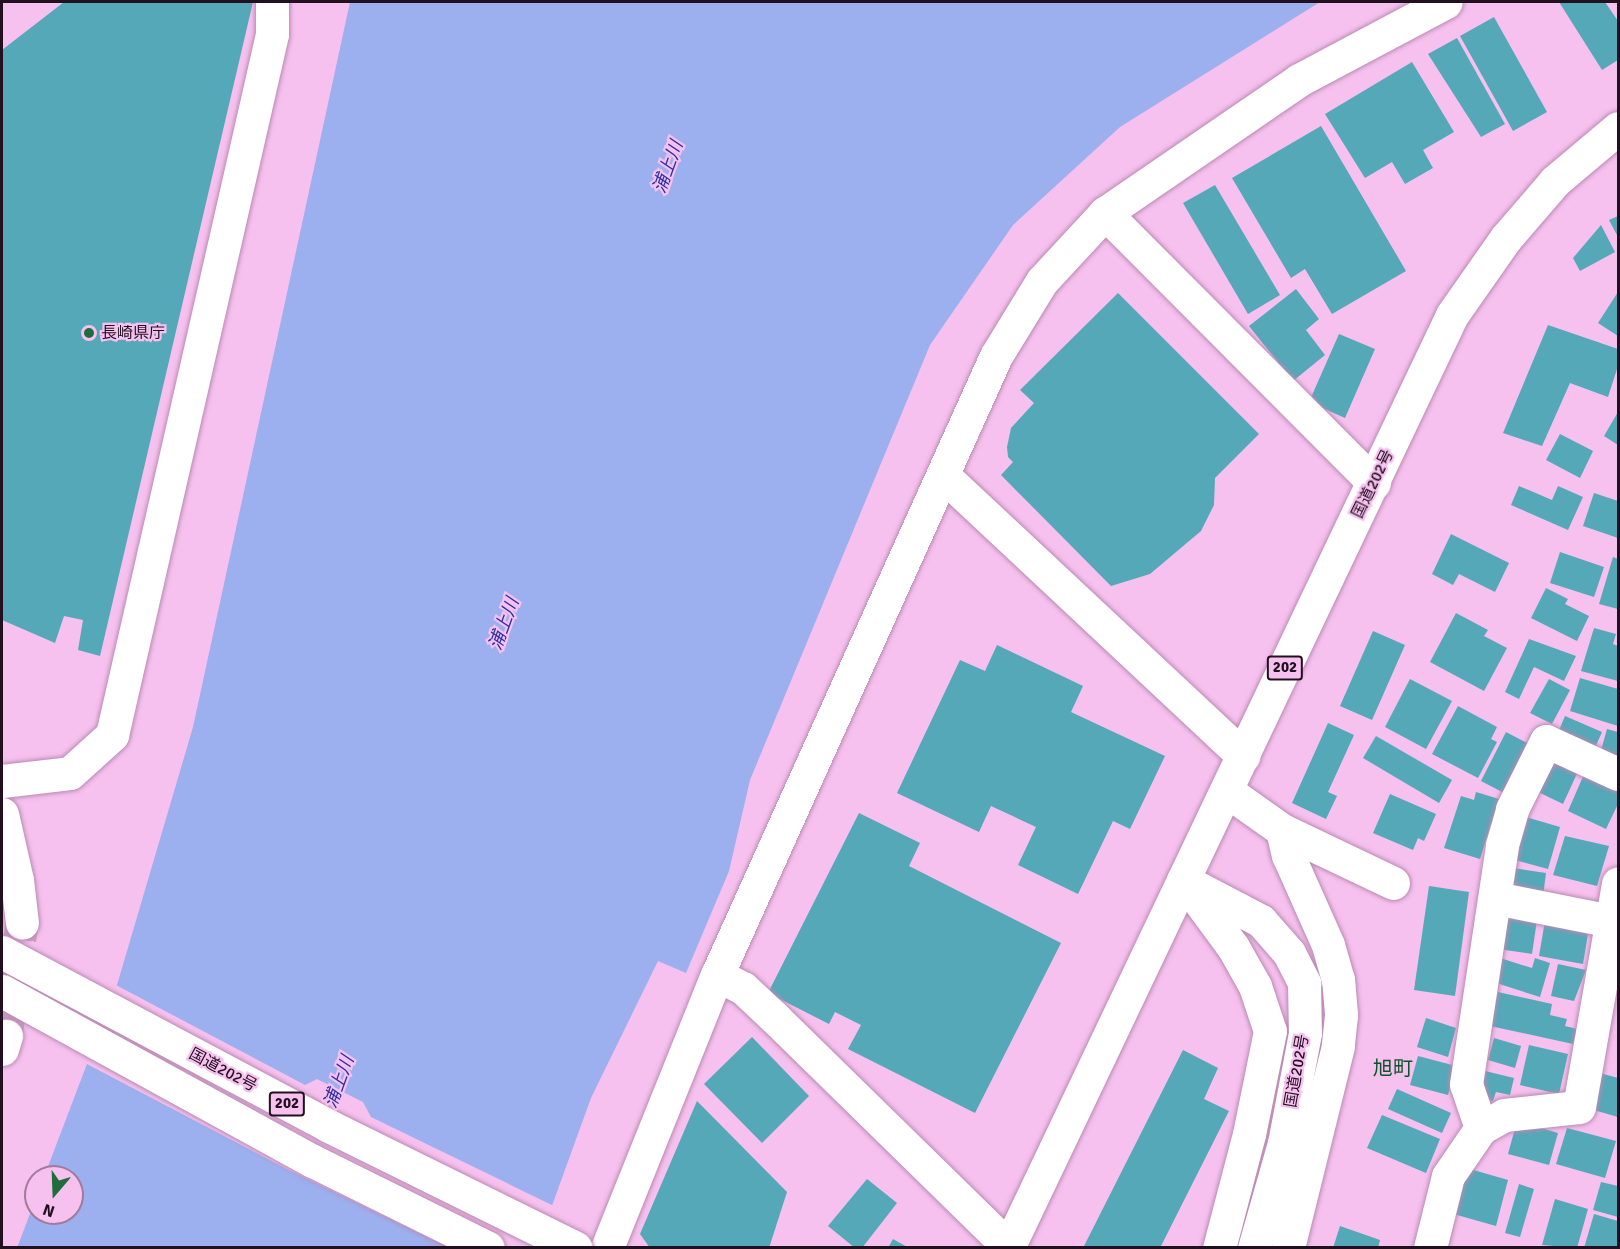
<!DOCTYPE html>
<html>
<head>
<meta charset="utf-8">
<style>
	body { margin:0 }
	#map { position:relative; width:1620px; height:1249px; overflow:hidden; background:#f6c1ee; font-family:Signika,"Noto Sans JP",sans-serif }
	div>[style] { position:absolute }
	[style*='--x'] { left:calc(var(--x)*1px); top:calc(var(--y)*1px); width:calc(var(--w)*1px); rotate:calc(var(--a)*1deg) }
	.water>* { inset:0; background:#9cafee }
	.pier>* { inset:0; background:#f6c1ee }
	.building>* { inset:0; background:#54a8b8 }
	.secondary-tunnel>* { height:33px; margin-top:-16.5px; transform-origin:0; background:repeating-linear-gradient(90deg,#cc9ec5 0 33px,transparent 0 49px) }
	.roads { filter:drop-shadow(0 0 2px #bb89b4) drop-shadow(0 0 2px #bb89b4) }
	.minor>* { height:33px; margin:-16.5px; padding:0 16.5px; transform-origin:16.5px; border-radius:16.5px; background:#fff }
	.tertiary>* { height:33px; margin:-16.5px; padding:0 16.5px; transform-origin:16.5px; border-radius:16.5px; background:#fff }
	.secondary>* { height:33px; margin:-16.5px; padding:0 16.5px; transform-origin:16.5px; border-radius:16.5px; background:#fff }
	.trunk>* { height:33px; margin:-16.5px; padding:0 16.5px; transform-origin:16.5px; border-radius:16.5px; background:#fff }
	.bridges { filter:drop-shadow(0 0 2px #bb89b4) drop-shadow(0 0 2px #bb89b4) }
	.trunk-bridge>* { height:33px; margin:-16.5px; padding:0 16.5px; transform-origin:16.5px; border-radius:16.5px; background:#fff }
	.dots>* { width:16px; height:16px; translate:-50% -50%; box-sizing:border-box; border:3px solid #f6c1ee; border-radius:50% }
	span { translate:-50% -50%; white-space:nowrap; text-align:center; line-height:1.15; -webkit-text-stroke:4.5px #f6c1ee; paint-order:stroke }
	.shield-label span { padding:2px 4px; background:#f6c1ee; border:2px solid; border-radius:4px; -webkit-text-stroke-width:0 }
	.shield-label { font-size:15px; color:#221020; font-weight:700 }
	.poi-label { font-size:16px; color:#221020 }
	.left { translate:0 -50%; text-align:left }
	.street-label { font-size:16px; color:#221020 }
	.water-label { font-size:18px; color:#2830a6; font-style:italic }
	.quarter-label { font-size:20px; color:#085428 }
	.frame { position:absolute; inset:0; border:3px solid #221020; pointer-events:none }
	.north { position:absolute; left:24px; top:1165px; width:60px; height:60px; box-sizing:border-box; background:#f6c1ee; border:2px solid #a17a9c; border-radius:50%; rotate:199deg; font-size:16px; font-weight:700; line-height:24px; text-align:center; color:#221020 }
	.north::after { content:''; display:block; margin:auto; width:21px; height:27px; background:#216c3b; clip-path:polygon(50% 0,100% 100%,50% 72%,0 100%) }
</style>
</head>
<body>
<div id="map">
	<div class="water">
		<i style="clip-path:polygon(350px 2px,1320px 2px,1120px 127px,1013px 225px,930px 345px,750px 780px,729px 871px,686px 973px,658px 961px,591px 1098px,537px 1247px,17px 1248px,36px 1198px,36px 1213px,72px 1213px,72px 1177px,44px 1177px,117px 985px,193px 727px)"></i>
	</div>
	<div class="pier">
		<i style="clip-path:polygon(114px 984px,305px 1085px,317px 1079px,363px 1102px,371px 1117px,556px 1207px,540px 1248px,448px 1247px,287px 1169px,85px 1063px,102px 1007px)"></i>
	</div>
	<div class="building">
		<i style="clip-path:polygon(64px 2px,253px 2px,100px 656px,78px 650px,83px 620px,64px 616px,55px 643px,2px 620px,2px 50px)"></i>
		<i style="clip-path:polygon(1559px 2px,1605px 2px,1618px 21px,1618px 60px,1602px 70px)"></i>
		<i style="clip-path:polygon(1494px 17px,1547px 112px,1513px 131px,1460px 36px)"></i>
		<i style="clip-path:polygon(1457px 38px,1505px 124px,1481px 137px,1428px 54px)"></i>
		<i style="clip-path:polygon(1412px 62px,1454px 132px,1423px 150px,1433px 168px,1405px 184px,1392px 162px,1365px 178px,1325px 114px)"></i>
		<i style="clip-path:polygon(1321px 126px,1406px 271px,1332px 314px,1305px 269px,1291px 278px,1232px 178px)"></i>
		<i style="clip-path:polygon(1215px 185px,1280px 295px,1248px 314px,1183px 203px)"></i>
		<i style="clip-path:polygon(1618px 216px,1618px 237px,1609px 220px)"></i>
		<i style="clip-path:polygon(1601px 225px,1615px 252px,1580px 271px,1573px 258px)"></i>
		<i style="clip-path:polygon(1296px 289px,1319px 319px,1306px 330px,1325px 355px,1293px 381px,1249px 326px)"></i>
		<i style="clip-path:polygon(1618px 292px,1618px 336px,1598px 323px)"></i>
		<i style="clip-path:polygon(1118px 293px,1259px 434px,1215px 478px,1214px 505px,1201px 531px,1150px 574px,1111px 586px,1001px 475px,1013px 462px,1008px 457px,1007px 447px,1011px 428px,1034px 403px,1020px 390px)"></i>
		<i style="clip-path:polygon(1548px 325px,1618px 349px,1618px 366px,1608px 397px,1570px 383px,1542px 446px,1503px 433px)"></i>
		<i style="clip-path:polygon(1339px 334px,1375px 349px,1345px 418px,1309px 402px)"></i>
		<i style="clip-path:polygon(1618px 412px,1618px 445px,1604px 436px)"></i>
		<i style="clip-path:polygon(1560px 434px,1593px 451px,1580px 478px,1546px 460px)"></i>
		<i style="clip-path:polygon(1519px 486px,1552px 500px,1558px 486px,1583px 497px,1568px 530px,1511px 505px)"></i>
		<i style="clip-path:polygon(1594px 493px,1618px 501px,1618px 538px,1583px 526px)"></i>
		<i style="clip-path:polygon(1451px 534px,1509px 563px,1495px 592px,1459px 574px,1453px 585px,1432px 574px)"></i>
		<i style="clip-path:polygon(1560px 552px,1604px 567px,1594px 597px,1550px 583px)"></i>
		<i style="clip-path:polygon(1613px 557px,1618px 559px,1618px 609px,1599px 604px)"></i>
		<i style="clip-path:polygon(1546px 588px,1568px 599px,1565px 604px,1589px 616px,1577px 641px,1531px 618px)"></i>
		<i style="clip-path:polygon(1456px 613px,1488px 630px,1484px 636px,1507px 648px,1484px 691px,1430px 662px)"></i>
		<i style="clip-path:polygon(1594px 628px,1616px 634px,1613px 644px,1618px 646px,1618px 681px,1581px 671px)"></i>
		<i style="clip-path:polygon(1373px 631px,1405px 645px,1372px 720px,1340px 706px)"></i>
		<i style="clip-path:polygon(1529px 639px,1576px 656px,1564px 681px,1534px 667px,1519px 699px,1505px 692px)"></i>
		<i style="clip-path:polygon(997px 645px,1083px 686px,1071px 712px,1165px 756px,1130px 829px,1113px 821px,1078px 894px,1018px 865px,1036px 827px,991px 806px,979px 832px,897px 793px,960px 660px,985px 671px)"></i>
		<i style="clip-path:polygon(1580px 678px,1618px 689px,1618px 726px,1570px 711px)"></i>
		<i style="clip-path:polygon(1410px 679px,1452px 701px,1426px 749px,1385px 727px)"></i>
		<i style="clip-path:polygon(1549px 679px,1570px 690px,1552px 724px,1530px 713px)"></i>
		<i style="clip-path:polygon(1458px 706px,1497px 727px,1491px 739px,1497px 742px,1478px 778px,1432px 754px)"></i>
		<i style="clip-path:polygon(1565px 716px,1602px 732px,1594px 750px,1557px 735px)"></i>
		<i style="clip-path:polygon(1328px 723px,1354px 735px,1328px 792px,1337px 796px,1326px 819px,1292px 803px)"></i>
		<i style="clip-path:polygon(1607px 729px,1618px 732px,1618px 758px,1600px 754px)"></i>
		<i style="clip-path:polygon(1506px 732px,1531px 745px,1506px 794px,1481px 781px)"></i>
		<i style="clip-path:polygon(1376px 736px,1452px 780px,1439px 803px,1363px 758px)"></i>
		<i style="clip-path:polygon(1548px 753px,1580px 767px,1563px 804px,1530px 788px)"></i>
		<i style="clip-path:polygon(1585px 772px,1618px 788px,1618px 804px,1606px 829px,1568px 811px)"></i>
		<i style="clip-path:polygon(1476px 792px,1499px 799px,1480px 859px,1444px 848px,1461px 796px,1474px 800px)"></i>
		<i style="clip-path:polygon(1390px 794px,1436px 814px,1424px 841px,1418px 838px,1413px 850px,1373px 833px)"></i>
		<i style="clip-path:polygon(859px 813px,920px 843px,909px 866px,1061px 943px,975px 1113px,848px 1049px,861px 1025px,835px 1012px,829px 1024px,768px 993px)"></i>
		<i style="clip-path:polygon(1522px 816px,1560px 827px,1548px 869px,1511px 859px)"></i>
		<i style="clip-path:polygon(1565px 836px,1609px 846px,1597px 886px,1553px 875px)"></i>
		<i style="clip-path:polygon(1513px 868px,1546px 873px,1543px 896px,1509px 891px)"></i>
		<i style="clip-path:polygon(1429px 886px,1469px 892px,1455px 996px,1414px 990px)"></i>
		<i style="clip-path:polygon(1505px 908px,1538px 913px,1532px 954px,1498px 949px)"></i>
		<i style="clip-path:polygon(1546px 915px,1590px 922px,1583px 964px,1539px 956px)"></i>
		<i style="clip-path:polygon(1500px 958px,1532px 968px,1535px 958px,1550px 963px,1540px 997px,1493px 982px)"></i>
		<i style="clip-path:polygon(1558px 964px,1586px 970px,1574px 1001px,1551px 996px)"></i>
		<i style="clip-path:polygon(1498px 992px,1552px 1004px,1550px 1015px,1567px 1019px,1565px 1026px,1577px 1029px,1573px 1044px,1490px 1026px)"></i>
		<i style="clip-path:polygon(1426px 1018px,1456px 1028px,1448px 1057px,1417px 1047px)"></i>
		<i style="clip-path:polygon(752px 1037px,809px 1096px,762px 1143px,704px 1084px)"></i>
		<i style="clip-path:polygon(1494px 1038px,1521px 1046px,1515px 1068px,1488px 1060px)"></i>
		<i style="clip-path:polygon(1529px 1045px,1568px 1054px,1559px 1094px,1520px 1085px)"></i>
		<i style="clip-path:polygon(1183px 1050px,1218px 1068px,1204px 1099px,1229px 1111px,1160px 1248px,1083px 1248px)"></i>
		<i style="clip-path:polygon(1418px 1056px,1456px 1066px,1448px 1095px,1410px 1085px)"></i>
		<i style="clip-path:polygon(1481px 1070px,1514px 1078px,1510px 1095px,1496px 1092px,1493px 1101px,1475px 1097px)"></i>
		<i style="clip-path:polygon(1600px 1073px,1618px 1078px,1618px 1117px,1590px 1109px)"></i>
		<i style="clip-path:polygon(1397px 1089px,1451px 1113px,1442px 1133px,1388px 1109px)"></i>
		<i style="clip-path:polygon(697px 1101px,787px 1192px,769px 1248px,650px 1248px,640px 1234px)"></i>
		<i style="clip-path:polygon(1382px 1115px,1440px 1139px,1426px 1173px,1367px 1148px)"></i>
		<i style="clip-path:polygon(1517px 1121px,1558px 1133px,1549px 1165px,1508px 1154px)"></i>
		<i style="clip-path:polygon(1567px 1128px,1616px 1141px,1605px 1178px,1556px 1164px)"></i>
		<i style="clip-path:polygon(1463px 1167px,1508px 1180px,1496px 1226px,1450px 1213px)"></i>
		<i style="clip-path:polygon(867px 1179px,897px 1203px,862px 1248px,855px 1248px,828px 1226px)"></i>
		<i style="clip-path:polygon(1601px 1182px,1618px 1186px,1618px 1217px,1593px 1210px)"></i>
		<i style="clip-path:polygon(1519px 1184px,1534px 1189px,1520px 1237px,1505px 1233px)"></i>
		<i style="clip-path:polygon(1555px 1199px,1588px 1209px,1577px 1248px,1542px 1245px)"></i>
		<i style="clip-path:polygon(1594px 1214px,1618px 1221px,1618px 1248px,1584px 1248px)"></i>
		<i style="clip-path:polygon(1340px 1226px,1380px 1240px,1378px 1248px,1333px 1248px)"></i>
		<i style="clip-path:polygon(893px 1239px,909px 1248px,888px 1248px)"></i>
	</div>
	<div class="secondary-tunnel">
		<i style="--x:6;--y:1036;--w:114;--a:-81.9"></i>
	</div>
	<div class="roads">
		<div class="minor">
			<i style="--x:1105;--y:213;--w:381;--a:45.1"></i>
			<i style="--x:944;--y:476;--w:410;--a:43.1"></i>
			<i style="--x:1227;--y:791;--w:67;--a:35.3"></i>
			<i style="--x:1282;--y:830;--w:26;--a:77"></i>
			<i style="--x:1288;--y:855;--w:98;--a:66"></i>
			<i style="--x:1328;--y:945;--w:35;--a:74"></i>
			<i style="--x:1338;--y:979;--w:36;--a:85"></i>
			<i style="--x:1341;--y:1015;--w:31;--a:96"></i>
			<i style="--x:1338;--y:1046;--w:208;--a:103.9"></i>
			<i style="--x:1282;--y:830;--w:123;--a:25.5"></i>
			<i style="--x:1495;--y:898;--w:118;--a:11.2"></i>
			<i style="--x:717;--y:975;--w:29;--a:27"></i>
			<i style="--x:743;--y:988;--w:44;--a:43.2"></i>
			<i style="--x:775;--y:1018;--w:329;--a:44.4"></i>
			<i style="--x:1481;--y:1128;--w:46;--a:-108.8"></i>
			<i style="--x:1466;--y:1084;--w:242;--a:-81.4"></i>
			<i style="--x:1502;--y:845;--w:37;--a:-74"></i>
			<i style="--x:1512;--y:809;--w:76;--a:-63.4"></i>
			<i style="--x:1546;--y:741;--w:79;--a:24.6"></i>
			<i style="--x:1430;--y:1248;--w:74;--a:-76"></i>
			<i style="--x:1448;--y:1176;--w:58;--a:-55.5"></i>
			<i style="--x:1481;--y:1128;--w:26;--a:-29"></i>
			<i style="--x:1504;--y:1115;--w:75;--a:-6.1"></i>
			<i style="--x:1579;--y:1107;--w:227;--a:-80.1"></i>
		</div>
		<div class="tertiary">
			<i style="--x:2;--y:781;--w:68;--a:-6.7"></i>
			<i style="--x:70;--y:773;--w:57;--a:-42.1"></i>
			<i style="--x:112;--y:735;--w:719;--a:-77.14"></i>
			<i style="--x:272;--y:34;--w:32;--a:-90"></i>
			<i style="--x:607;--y:1248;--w:294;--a:-68.1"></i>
			<i style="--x:717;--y:975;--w:679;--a:-65.74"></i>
			<i style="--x:996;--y:356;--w:88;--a:-58.5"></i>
			<i style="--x:1042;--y:281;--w:93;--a:-47.2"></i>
			<i style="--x:1105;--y:213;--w:235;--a:-34.4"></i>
			<i style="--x:1299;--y:80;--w:166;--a:-28"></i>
		</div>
		<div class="secondary">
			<i style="--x:2;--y:814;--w:68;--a:77.2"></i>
			<i style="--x:17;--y:880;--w:43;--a:83.4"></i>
			<i style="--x:2;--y:1049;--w:14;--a:-73"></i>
		</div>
		<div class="trunk">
			<i style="--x:1183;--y:880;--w:88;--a:27.7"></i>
			<i style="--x:1261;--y:921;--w:43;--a:48.8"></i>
			<i style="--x:1289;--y:953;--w:34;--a:63"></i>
			<i style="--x:1304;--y:983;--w:50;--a:88.9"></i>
			<i style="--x:1305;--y:1033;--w:112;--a:100.8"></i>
			<i style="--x:1284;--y:1143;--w:109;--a:105.9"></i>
			<i style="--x:1188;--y:886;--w:76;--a:53.6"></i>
			<i style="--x:1233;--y:947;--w:45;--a:60.6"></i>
			<i style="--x:1255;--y:986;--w:47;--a:71.6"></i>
			<i style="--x:1270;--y:1031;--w:105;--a:101.5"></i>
			<i style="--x:1249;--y:1134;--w:118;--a:104.7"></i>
			<i style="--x:1008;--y:1248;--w:1033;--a:-64.55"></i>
			<i style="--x:1452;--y:315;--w:94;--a:-55"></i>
			<i style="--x:1506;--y:238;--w:75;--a:-49.3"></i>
			<i style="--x:1555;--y:181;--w:82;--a:-40.1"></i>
		</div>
	</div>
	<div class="bridges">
		<div class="trunk-bridge">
			<i style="--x:2;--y:952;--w:370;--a:28"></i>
			<i style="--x:329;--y:1126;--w:275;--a:26.3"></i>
			<i style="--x:2;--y:991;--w:354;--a:28.7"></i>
			<i style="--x:313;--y:1161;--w:195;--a:26.4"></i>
		</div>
	</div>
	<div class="dots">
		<i style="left:89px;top:333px;background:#216c3b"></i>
	</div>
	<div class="shield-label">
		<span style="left:1285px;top:668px">202</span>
		<span style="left:287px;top:1104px">202</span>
	</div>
	<div class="poi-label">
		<span class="left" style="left:101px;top:333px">長崎県庁</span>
	</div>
	<div class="street-label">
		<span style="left:1373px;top:484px;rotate:-64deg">国道202号</span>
		<span style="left:223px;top:1070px;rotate:28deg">国道202号</span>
		<span style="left:1297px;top:1071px;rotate:-80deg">国道202号</span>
	</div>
	<div class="water-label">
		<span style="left:668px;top:167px;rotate:-70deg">浦上川</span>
		<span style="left:504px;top:624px;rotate:-70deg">浦上川</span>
		<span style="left:339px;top:1082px;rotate:-70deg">浦上川</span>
	</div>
	<div class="quarter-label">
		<span style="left:1393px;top:1068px">旭町</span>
	</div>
	<div class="frame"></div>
	<div class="north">N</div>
</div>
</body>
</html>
